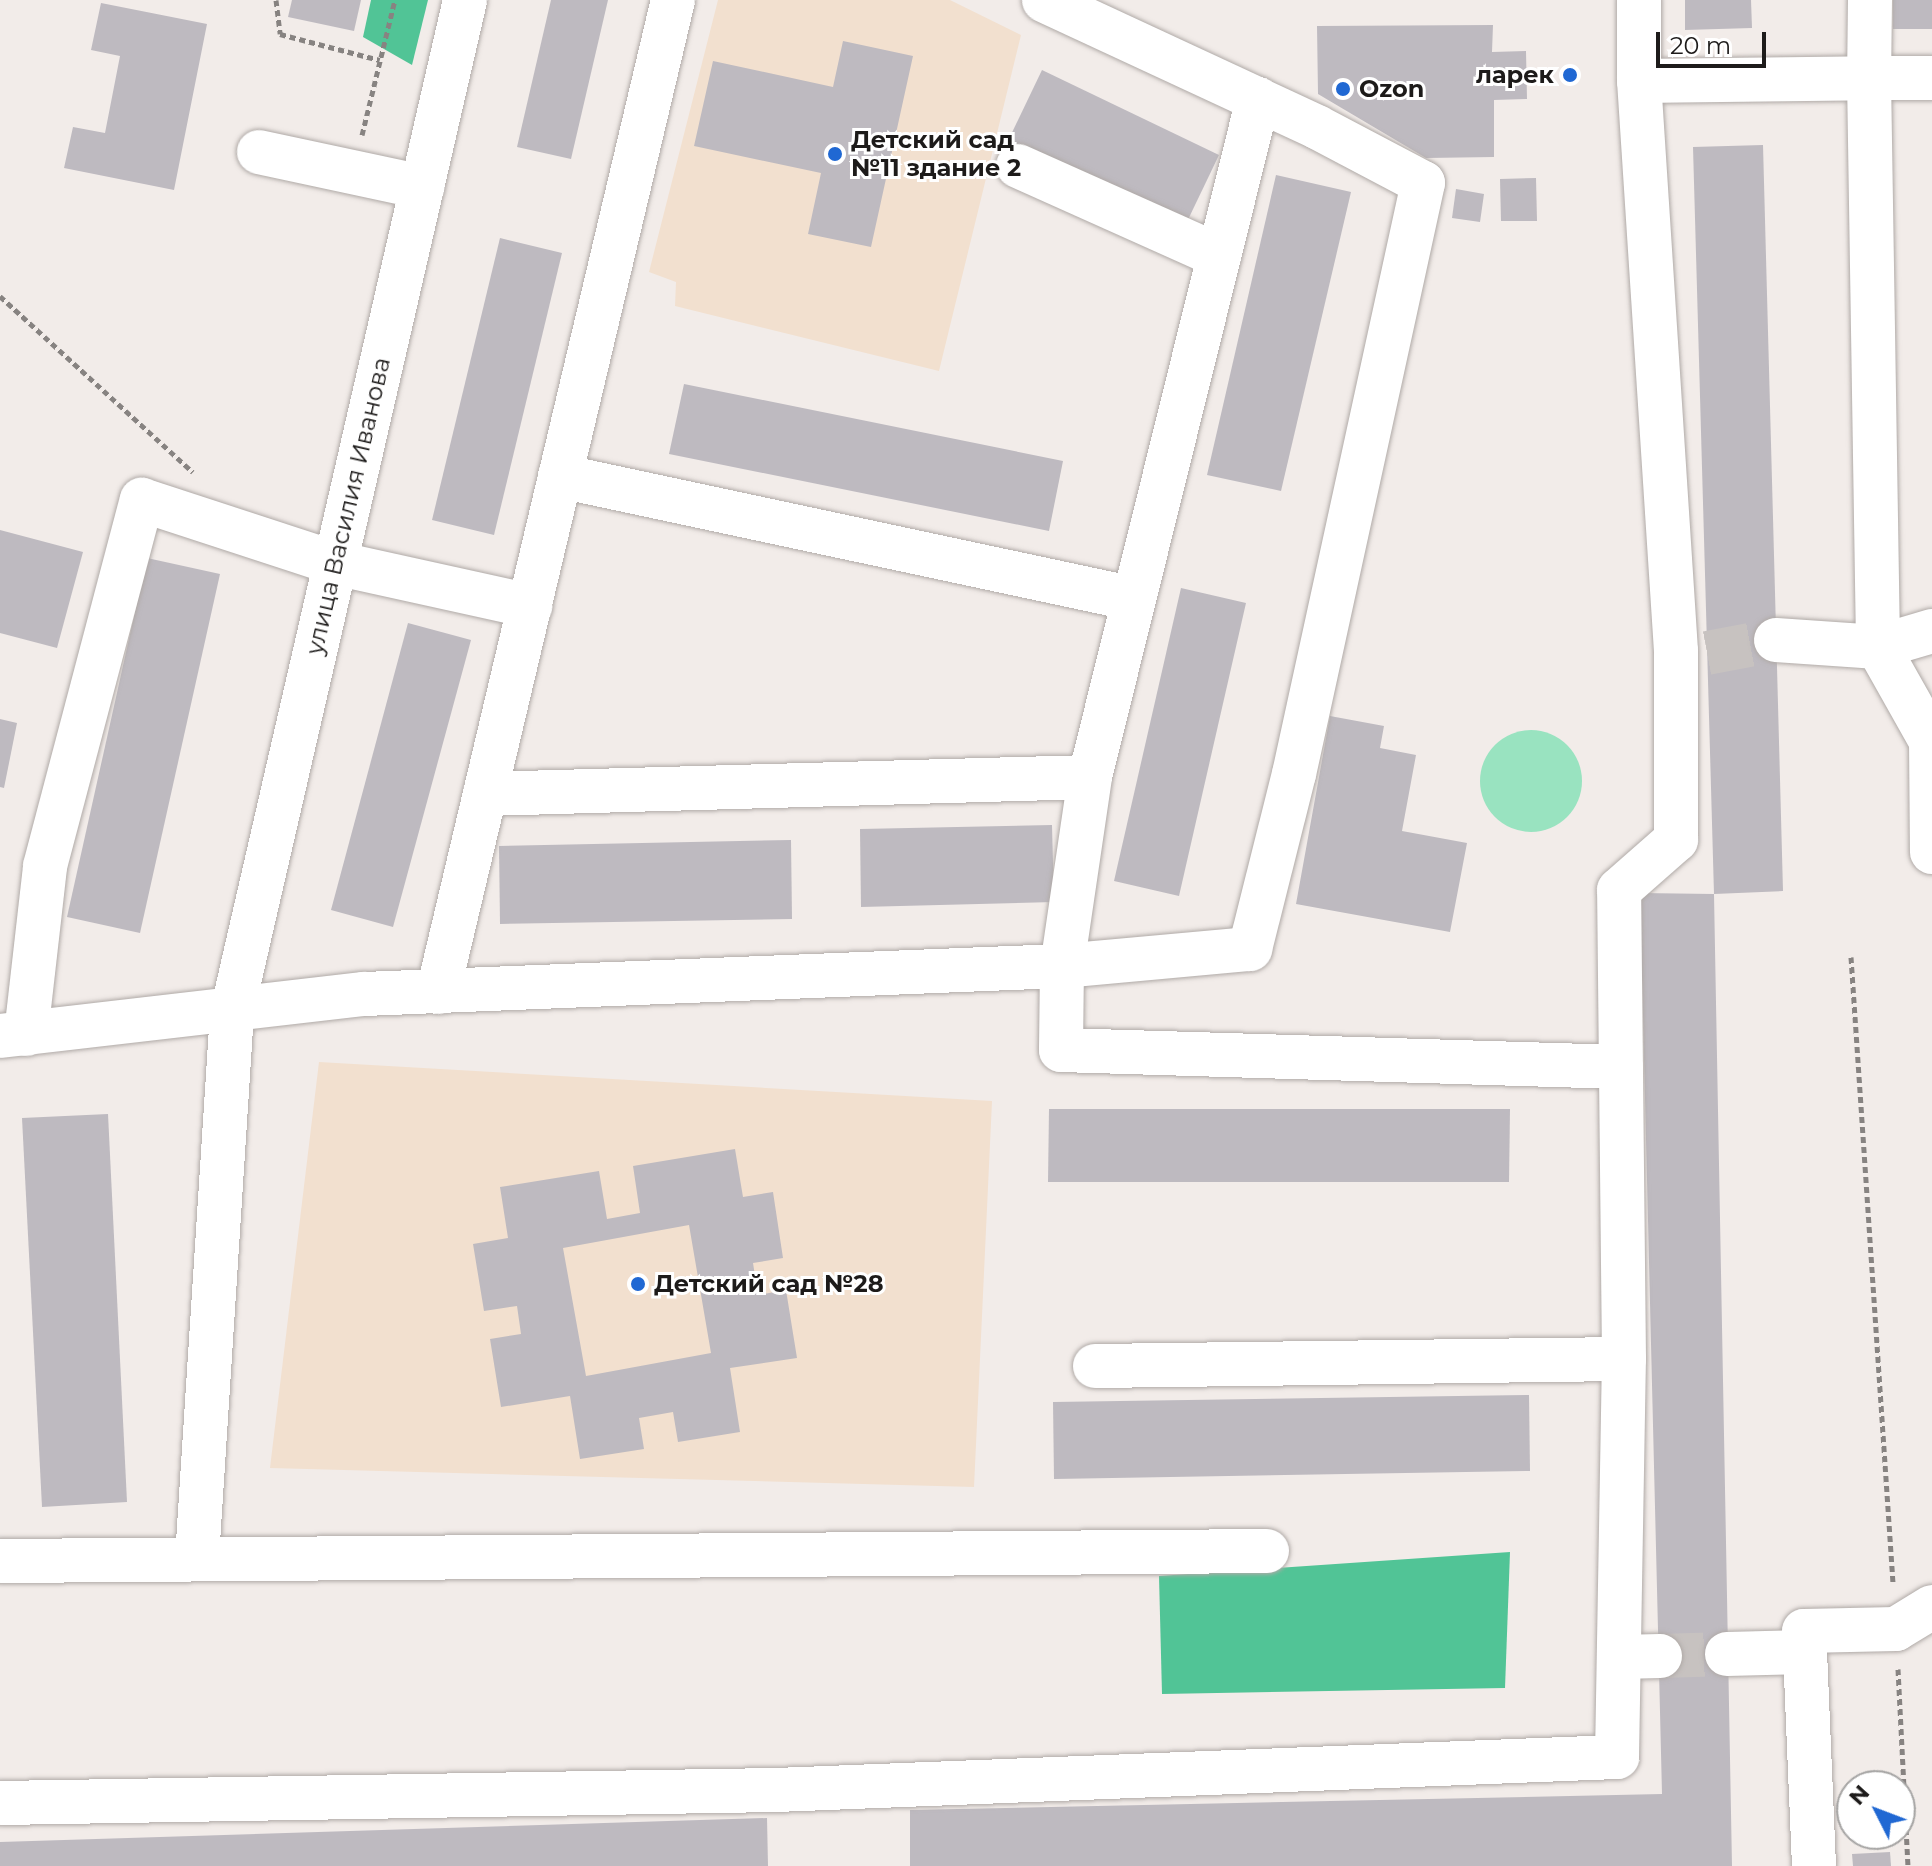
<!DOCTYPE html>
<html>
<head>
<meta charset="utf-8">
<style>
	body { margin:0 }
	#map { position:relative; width:1932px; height:1866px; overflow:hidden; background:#f2ece9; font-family:Montserrat,sans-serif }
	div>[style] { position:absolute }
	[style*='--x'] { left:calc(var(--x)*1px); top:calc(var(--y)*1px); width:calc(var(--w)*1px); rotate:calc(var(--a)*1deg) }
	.education>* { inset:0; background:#f2e0cf }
	.green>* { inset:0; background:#99e3c0 }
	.round { border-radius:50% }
	.forest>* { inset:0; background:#51c496 }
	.building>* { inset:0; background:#bebac0 }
	.minor-tunnel>* { height:44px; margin-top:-22px; transform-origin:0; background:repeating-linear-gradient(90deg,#c7c2c0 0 44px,transparent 0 66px) }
	.path>* { height:5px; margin-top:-2.5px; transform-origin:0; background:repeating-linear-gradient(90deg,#878381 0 6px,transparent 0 10px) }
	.roads { filter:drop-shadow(0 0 2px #b0aaa7) drop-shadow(0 0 2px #b0aaa7) }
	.minor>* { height:44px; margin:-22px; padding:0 22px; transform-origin:22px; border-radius:22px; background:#fff }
	.dots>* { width:22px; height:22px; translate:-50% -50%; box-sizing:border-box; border:4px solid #fff; border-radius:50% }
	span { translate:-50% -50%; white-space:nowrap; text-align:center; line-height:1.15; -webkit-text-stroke:6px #fff; paint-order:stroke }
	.poi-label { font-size:24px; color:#1d1b1a; font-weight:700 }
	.right { translate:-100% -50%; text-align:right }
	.left { translate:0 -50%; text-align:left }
	.street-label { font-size:24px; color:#1d1b1a }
	.north { position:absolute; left:1836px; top:1770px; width:80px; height:80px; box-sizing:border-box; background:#fff; border:2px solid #a5a4a3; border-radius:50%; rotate:312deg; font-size:22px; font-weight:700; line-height:32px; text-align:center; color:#1d1b1a }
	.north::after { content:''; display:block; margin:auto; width:28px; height:36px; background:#2068d3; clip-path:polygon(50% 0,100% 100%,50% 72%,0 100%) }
	.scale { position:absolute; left:1656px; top:32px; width:110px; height:36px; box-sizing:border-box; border:4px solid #1d1b1a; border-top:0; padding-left:10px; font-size:24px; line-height:28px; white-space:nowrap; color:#1d1b1a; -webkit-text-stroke:6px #fff; paint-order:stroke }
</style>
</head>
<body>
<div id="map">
	<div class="education">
		<i style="clip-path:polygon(718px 0,950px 0,1021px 35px,939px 371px,675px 306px,676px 282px,649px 272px)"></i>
		<i style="clip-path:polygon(319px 1062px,992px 1101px,974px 1487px,270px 1468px)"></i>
	</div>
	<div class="green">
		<i class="round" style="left:1480px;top:730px;width:102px;height:102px"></i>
	</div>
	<div class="forest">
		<i style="clip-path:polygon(371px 0,428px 0,412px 65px,363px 37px)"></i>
		<i style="clip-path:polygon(1510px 1552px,1505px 1688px,1162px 1694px,1159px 1576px)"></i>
	</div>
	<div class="building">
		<i style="clip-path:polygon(292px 0,361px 0,354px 31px,288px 17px)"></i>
		<i style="clip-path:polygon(551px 0,608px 0,571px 159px,517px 147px)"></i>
		<i style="clip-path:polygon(1685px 0,1751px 0,1752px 28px,1685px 30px)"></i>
		<i style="clip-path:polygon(1893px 0,1932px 0,1932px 29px,1893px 29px)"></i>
		<i style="clip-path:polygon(101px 3px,207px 24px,174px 190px,64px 168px,73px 127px,105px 133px,120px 56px,91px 50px)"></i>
		<i style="clip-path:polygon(1493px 25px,1492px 52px,1526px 51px,1527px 99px,1494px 100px,1494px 157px,1426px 158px,1318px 94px,1317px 26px)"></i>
		<i style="clip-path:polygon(843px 41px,913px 56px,871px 247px,808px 234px,821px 173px,694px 146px,713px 61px,833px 87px)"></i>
		<i style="clip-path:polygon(1042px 70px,1219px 155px,1184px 228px,1007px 143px)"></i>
		<i style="clip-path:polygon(1763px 145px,1783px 891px,1714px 894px,1693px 147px)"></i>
		<i style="clip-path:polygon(1276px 175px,1351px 192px,1281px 491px,1207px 475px)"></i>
		<i style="clip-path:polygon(1536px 178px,1537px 221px,1501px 221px,1500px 179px)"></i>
		<i style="clip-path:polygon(1456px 189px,1484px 194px,1480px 222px,1452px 218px)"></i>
		<i style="clip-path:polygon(500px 238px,562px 253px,494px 535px,432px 520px)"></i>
		<i style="clip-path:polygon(684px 384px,1063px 461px,1049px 531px,669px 454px)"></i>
		<i style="clip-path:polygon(0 530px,83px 552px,57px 648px,0 633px)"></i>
		<i style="clip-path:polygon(147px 558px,220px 574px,140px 933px,67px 917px)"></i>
		<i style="clip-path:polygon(1181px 588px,1246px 603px,1179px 896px,1114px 881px)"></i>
		<i style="clip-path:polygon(408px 623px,471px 640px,393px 927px,331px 910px)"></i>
		<i style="clip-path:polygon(1330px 716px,1384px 726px,1380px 748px,1416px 755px,1402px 831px,1467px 843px,1450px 932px,1296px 904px)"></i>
		<i style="clip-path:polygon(0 719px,17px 723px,4px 788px,0 787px)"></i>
		<i style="clip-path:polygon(1052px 825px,1054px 902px,861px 907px,860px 829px)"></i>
		<i style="clip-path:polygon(791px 840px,792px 919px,500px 924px,499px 846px)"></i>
		<i style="clip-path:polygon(1640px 893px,1714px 894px,1732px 1866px,910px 1866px,910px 1810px,1662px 1794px)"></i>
		<i style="clip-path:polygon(1049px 1109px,1510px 1109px,1509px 1182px,1048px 1182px)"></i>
		<i style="clip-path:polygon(108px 1114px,127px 1502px,42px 1507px,22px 1118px)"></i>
		<i style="clip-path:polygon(evenodd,735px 1149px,743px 1197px,773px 1192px,783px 1258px,753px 1263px,758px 1295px,786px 1290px,797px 1358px,730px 1368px,740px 1432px,678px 1442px,673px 1412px,639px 1418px,644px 1449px,580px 1459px,570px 1396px,501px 1407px,490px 1339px,521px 1334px,517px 1306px,484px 1311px,473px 1244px,508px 1238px,500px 1187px,599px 1171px,607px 1219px,640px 1213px,633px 1166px,735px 1149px,689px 1225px,711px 1353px,586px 1376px,563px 1248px,689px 1225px)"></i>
		<i style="clip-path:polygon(1529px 1395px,1530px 1471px,1054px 1479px,1053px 1402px)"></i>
		<i style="clip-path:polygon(767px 1818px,768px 1866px,0 1866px,0 1842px)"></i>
		<i style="clip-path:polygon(1890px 1852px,1891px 1866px,1853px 1866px,1852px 1854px)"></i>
	</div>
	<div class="minor-tunnel">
		<i style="--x:1707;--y:653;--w:70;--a:-10.7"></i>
		<i style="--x:1660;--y:1656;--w:67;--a:-1.7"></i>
	</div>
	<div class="path">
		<i style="--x:276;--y:0;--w:34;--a:83"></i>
		<i style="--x:280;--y:34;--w:103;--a:14.6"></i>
		<i style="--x:362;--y:135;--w:139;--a:-76.3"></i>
		<i style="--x:0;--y:296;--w:261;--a:42.4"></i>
		<i style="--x:1851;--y:957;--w:627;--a:86.16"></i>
		<i style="--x:1898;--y:1669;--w:197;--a:87.1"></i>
	</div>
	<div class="roads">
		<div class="minor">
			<i style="--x:1639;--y:0;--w:81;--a:90"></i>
			<i style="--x:1639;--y:81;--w:230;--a:-0.7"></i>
			<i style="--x:1869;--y:78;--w:569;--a:89.09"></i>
			<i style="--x:1878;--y:647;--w:108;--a:60.6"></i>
			<i style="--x:1931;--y:741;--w:111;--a:89.5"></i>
			<i style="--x:1870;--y:0;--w:78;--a:90.7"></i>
			<i style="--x:1869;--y:78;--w:63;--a:0"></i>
			<i style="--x:1258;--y:99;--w:699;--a:103.92"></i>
			<i style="--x:1090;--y:777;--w:191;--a:98.4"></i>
			<i style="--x:1062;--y:966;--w:84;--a:90.7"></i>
			<i style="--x:1061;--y:1050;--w:560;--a:1.74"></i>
			<i style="--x:259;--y:152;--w:167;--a:12.1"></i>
			<i style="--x:1018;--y:166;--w:220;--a:24.1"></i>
			<i style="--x:560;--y:476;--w:587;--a:12.09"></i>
			<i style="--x:1776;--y:640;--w:102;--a:3.9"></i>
			<i style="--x:1878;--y:647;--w:56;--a:-16.5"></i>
			<i style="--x:485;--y:794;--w:605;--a:-1.61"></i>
			<i style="--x:438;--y:992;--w:1019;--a:-76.67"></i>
			<i style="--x:26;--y:1034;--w:169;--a:-83.5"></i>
			<i style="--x:45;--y:866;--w:379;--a:-75.2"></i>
			<i style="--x:142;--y:500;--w:203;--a:18.1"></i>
			<i style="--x:335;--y:563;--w:200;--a:12.4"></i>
			<i style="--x:0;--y:1036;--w:366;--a:-6.6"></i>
			<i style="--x:364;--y:994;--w:699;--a:-2.3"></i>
			<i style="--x:1062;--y:966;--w:189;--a:-5.2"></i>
			<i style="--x:1250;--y:949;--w:180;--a:-75.9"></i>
			<i style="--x:1294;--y:774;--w:605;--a:-77.69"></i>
			<i style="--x:1423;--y:183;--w:120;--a:-152.2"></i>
			<i style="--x:1317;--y:127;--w:301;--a:-155.1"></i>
			<i style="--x:1095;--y:1366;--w:529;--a:-0.76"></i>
			<i style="--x:197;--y:1558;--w:547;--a:-86.33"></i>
			<i style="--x:232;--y:1012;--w:1038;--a:-77.03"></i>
			<i style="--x:0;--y:1561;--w:1267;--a:-0.45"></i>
			<i style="--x:1727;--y:1654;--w:78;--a:-1.5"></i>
			<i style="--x:1620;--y:1657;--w:40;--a:-1.4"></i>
			<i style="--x:0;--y:1803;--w:776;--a:-0.96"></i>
			<i style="--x:776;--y:1790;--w:842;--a:-2.25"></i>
			<i style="--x:1617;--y:1757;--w:398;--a:-89"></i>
			<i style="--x:1624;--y:1359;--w:469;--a:-90.6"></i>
			<i style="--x:1619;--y:890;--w:76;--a:-41.3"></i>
			<i style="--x:1676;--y:840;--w:189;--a:-90"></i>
			<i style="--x:1676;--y:651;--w:571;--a:-93.71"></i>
			<i style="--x:1814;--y:1866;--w:235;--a:-92.4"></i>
			<i style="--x:1804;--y:1631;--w:92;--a:-1.2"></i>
			<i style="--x:1896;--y:1629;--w:42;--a:-31.4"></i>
		</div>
	</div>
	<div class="dots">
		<i style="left:1570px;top:75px;background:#2068d3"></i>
		<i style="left:1343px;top:89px;background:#2068d3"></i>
		<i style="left:835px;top:154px;background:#2068d3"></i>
		<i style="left:638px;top:1284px;background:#2068d3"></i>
	</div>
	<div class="poi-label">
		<span class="right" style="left:1554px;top:75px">ларек</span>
		<span class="left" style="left:1359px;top:89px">Ozon</span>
		<span class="left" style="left:851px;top:154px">Детский сад<br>№11 здание 2</span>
		<span class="left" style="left:654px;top:1284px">Детский сад №28</span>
	</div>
	<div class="street-label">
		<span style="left:348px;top:506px;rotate:-77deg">улица Василия Иванова</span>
	</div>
	<div class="north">N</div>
	<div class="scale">20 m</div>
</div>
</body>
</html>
